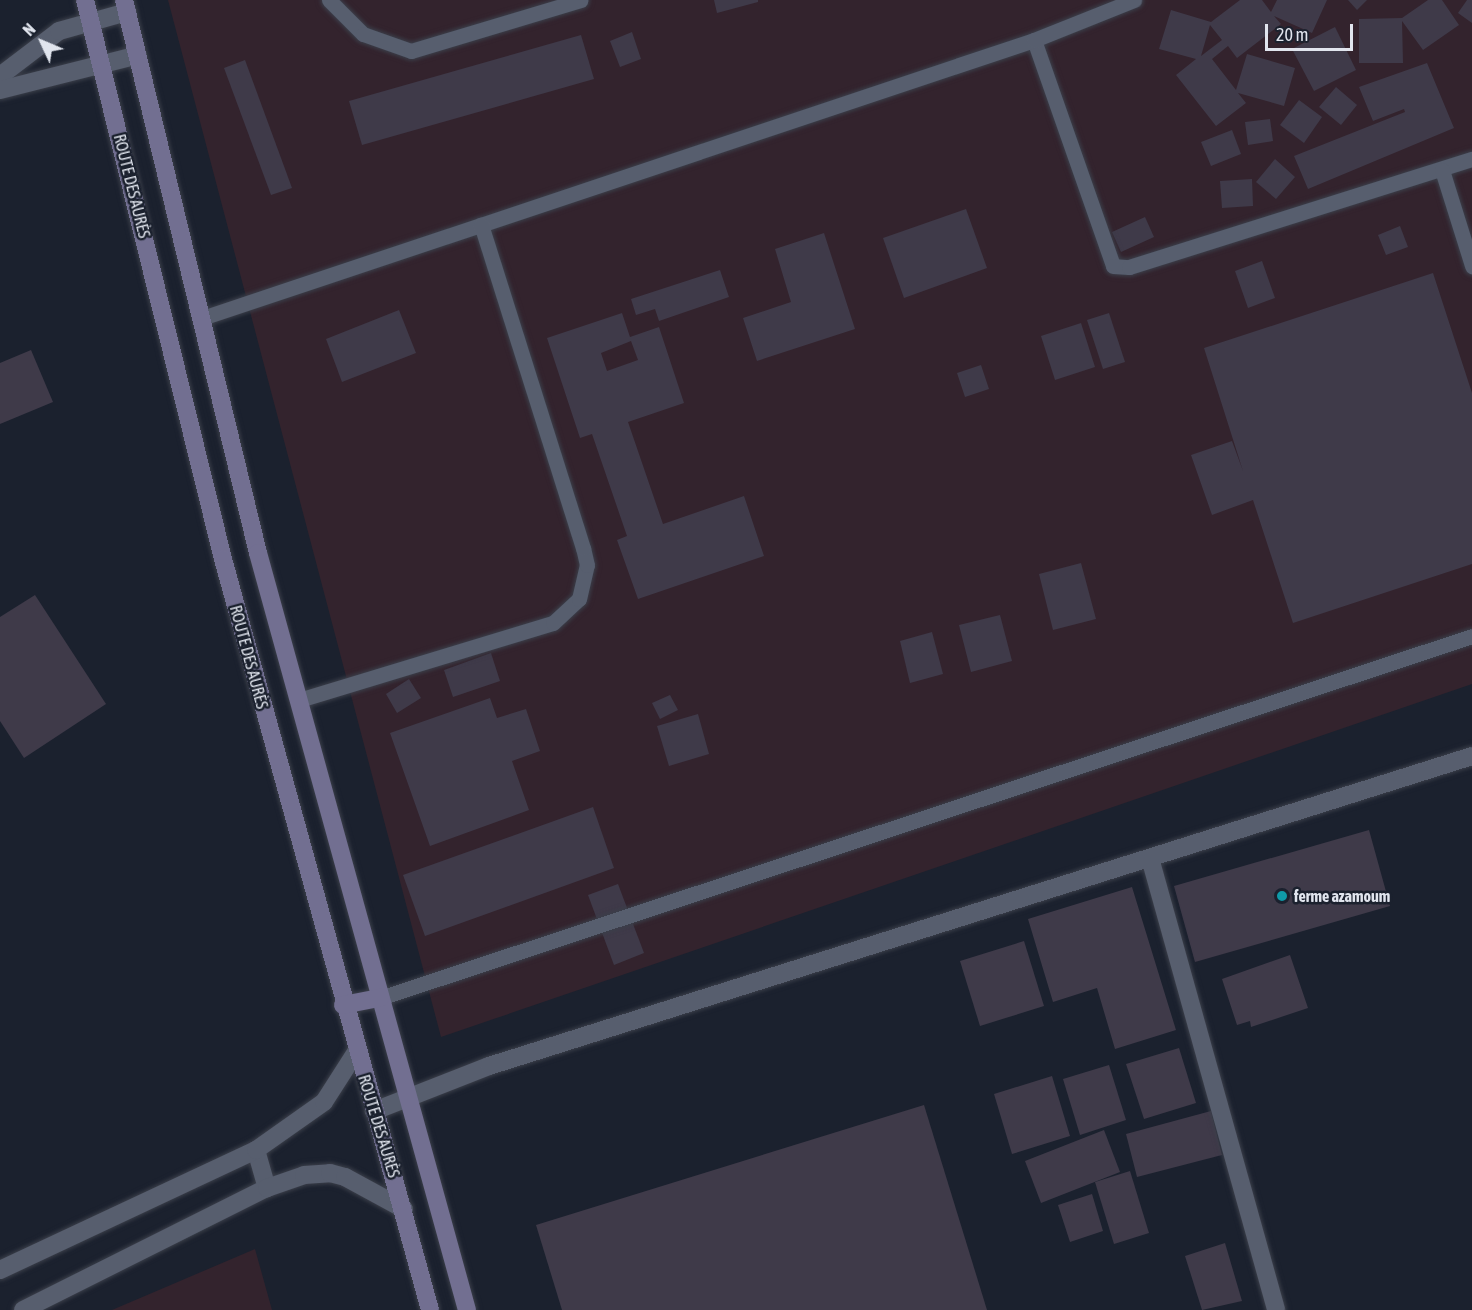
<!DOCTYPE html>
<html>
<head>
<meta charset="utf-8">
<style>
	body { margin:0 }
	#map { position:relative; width:1472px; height:1310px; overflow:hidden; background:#1b212e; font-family:"Asap Condensed",sans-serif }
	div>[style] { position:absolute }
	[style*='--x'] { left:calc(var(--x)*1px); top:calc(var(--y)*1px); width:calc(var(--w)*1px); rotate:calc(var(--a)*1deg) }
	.industrial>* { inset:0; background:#33232d }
	.building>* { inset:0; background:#3f3a49 }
	.roads { filter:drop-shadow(0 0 2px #3b3f4a) drop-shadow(0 0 2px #3b3f4a) }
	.lane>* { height:15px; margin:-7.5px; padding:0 7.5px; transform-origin:7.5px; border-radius:7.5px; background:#575e6e }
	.street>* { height:18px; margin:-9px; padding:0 9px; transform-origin:9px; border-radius:9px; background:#575e6e }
	.secondary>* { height:18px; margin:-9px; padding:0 9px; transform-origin:9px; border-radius:9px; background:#726f91 }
	.dots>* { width:16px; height:16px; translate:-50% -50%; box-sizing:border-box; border:3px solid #1b212e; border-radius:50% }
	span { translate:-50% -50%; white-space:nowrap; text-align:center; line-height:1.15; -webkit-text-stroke:5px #1b212e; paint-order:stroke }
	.street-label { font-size:16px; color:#e1e5ee }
	.poi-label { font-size:16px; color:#e1e5ee; font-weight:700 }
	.left { translate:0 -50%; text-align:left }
	.north { position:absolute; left:12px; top:12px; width:60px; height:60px; -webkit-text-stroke:4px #1b212e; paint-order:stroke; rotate:314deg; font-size:16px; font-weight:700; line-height:24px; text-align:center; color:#e1e5ee }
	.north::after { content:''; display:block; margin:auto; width:21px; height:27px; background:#e1e5ee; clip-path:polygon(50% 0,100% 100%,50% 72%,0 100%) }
	.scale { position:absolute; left:1265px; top:24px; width:88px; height:27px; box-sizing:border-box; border:3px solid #e1e5ee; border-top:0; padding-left:8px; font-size:18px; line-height:21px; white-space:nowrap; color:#e1e5ee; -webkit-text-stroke:4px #1b212e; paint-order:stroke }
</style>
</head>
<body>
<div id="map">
	<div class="industrial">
		<i style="clip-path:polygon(168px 0,1472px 0,1472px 684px,441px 1037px)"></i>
		<i style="clip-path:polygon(255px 1249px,272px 1310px,112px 1310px)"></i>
	</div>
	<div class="building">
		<i style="clip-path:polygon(714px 0,758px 0,758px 2px,717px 13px)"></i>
		<i style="clip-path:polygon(evenodd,1240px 0,1262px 0,1271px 12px,1277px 0,1327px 0,1312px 33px,1274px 16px,1281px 24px,1237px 58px,1228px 46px,1212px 59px,1236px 90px,1247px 54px,1295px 68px,1284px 106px,1238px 93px,1246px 103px,1216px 126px,1176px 75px,1196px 59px,1159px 49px,1171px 10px,1211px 22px,1240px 0,1210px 25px,1222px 40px,1201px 56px,1210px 25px)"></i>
		<i style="clip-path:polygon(1348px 0,1367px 0,1357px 10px)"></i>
		<i style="clip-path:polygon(1428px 0,1442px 0,1459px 25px,1423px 50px,1402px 21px,1403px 63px,1359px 63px,1359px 19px,1402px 18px)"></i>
		<i style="clip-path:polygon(1467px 0,1472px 0,1472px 23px,1458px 13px)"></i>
		<i style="clip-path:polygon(1335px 27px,1356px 70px,1314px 91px,1292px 49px)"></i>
		<i style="clip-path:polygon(632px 32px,641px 59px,620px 67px,610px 41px)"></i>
		<i style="clip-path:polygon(581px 35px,594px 79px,362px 145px,349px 101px)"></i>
		<i style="clip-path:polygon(245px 60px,292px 188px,271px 195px,224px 68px)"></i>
		<i style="clip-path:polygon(1427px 63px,1454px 128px,1308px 189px,1294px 156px,1405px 112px,1404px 109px,1373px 121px,1359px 87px)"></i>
		<i style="clip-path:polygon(1336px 87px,1357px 105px,1341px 125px,1319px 107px)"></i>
		<i style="clip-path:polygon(1299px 100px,1322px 117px,1304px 143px,1280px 125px)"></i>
		<i style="clip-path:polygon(1270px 119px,1273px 141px,1248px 145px,1245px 122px)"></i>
		<i style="clip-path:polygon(1232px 130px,1241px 154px,1211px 166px,1201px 142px)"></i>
		<i style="clip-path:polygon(1275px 159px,1295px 177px,1276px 199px,1256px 182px)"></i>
		<i style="clip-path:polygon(1252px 179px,1253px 206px,1222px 208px,1220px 181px)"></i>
		<i style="clip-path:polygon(966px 209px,987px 268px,904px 298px,883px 238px)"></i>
		<i style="clip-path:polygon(1145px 217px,1154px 237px,1121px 252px,1112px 232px)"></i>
		<i style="clip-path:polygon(1400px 226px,1408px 247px,1386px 255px,1378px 235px)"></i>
		<i style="clip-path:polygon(824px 233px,855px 329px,757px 361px,743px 318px,791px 302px,775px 249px)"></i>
		<i style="clip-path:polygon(1262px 261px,1275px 298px,1248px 308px,1235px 271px)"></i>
		<i style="clip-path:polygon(720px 270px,729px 297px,659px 321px,655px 309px,636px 315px,631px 299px)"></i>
		<i style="clip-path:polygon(1433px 273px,1472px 393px,1472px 564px,1293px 623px,1253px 500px,1212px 515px,1191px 455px,1232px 441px,1243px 471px,1204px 348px)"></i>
		<i style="clip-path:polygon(399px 310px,416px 353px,342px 382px,326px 339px)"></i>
		<i style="clip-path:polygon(evenodd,622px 313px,630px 337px,659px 327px,684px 403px,628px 422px,663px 524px,744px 496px,764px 556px,638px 599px,617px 540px,627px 536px,592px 434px,580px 438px,547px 338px,622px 313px,631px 341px,638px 360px,607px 371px,601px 353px,631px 341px)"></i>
		<i style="clip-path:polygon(1109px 313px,1125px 362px,1103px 369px,1087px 320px)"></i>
		<i style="clip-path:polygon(1081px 323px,1095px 367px,1055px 380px,1041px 336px)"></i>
		<i style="clip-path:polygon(31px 350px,53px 402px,0 424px,0 363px)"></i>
		<i style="clip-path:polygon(981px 365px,989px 389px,965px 397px,957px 373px)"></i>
		<i style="clip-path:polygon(1081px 563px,1096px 619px,1053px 630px,1039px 574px)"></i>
		<i style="clip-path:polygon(35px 595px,106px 704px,24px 758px,0 721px,0 617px)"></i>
		<i style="clip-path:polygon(1000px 615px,1012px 661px,971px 672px,959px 625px)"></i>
		<i style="clip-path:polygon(932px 632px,943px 674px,910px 683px,900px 641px)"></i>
		<i style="clip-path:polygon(491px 653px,500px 681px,453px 697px,444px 670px)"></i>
		<i style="clip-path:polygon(409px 679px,421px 698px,397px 713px,386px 694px)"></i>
		<i style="clip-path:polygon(670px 695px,678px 710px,660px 719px,652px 703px)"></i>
		<i style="clip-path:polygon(490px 698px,497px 718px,526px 709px,540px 751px,512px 761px,529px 810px,430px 846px,390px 733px)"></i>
		<i style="clip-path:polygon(698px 714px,709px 754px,669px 766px,657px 726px)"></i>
		<i style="clip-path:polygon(593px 807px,614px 868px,425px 936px,403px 875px)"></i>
		<i style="clip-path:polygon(1369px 830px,1390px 906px,1195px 962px,1174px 886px)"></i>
		<i style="clip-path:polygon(618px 884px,644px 953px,614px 965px,588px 895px)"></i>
		<i style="clip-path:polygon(1132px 887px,1176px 1030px,1115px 1049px,1097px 988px,1053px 1002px,1028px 919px)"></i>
		<i style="clip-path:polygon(1024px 941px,1044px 1006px,980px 1026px,960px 961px)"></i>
		<i style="clip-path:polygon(1290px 955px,1308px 1008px,1251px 1027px,1250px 1021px,1237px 1025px,1222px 979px)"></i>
		<i style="clip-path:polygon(1179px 1048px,1196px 1103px,1144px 1119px,1126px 1064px)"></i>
		<i style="clip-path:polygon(1109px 1065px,1126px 1120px,1080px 1135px,1063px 1079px)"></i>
		<i style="clip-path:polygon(1052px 1076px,1070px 1136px,1012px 1154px,994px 1094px)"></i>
		<i style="clip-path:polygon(924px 1105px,987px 1310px,562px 1310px,536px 1225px)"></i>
		<i style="clip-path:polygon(1211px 1111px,1222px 1155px,1137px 1177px,1126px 1134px)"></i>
		<i style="clip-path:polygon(1104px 1130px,1120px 1172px,1041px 1203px,1025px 1161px)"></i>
		<i style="clip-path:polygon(1130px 1171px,1149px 1233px,1114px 1244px,1095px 1182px)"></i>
		<i style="clip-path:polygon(1092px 1194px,1103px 1231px,1070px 1242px,1058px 1205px)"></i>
		<i style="clip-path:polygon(1225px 1243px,1242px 1301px,1202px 1310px,1185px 1256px)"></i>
	</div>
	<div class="roads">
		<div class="lane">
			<i style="--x:329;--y:0;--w:48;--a:45"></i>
			<i style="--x:363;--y:34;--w:51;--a:19.5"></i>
			<i style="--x:411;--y:51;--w:177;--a:-16.7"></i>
			<i style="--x:1034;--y:40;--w:239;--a:70.7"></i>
			<i style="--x:1113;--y:266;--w:16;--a:4"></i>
			<i style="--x:1129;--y:267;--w:360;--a:-17.5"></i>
			<i style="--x:1442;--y:170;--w:101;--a:72.6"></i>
			<i style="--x:202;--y:318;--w:877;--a:-18.48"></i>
			<i style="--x:1034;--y:40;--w:108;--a:-21.8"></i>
			<i style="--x:299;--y:700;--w:265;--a:-16.9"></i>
			<i style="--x:553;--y:623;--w:35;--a:-43"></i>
			<i style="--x:579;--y:599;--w:35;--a:-77"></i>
			<i style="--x:587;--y:565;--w:17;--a:-103"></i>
			<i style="--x:583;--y:548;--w:339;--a:-107.5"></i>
			<i style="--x:380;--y:998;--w:1150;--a:-18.34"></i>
		</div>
		<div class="street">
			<i style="--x:0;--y:76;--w:74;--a:-37.3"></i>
			<i style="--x:59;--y:31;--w:71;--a:-15.6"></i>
			<i style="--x:0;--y:90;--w:142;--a:-14.2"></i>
			<i style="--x:1150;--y:858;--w:469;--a:74.4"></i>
			<i style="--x:374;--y:1111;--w:123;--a:-21.4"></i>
			<i style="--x:489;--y:1066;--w:1031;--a:-17.5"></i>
			<i style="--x:256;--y:1150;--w:40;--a:74"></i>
			<i style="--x:0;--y:1270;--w:283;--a:-25.1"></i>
			<i style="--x:256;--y:1150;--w:83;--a:-35.2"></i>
			<i style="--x:324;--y:1102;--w:59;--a:-57.4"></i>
			<i style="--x:23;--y:1310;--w:273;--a:-26.6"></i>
			<i style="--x:267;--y:1188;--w:39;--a:-19"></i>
			<i style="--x:304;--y:1175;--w:26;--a:-4"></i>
			<i style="--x:330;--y:1173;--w:16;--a:15"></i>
			<i style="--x:345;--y:1177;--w:67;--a:28.5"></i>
		</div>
		<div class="secondary">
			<i style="--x:85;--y:0;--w:576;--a:76.13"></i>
			<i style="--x:223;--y:559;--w:779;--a:74.59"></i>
			<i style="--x:124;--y:0;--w:569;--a:76.38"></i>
			<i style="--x:258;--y:553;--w:785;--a:74.57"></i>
			<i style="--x:343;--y:1005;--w:38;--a:-11"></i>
		</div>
	</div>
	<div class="dots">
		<i style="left:1282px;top:896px;background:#0f9aa8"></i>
	</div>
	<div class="street-label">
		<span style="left:132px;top:186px;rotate:76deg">ROUTE DES AURÈS</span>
		<span style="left:249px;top:657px;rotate:75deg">ROUTE DES AURÈS</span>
		<span style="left:379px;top:1126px;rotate:73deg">ROUTE DES AURÈS</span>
	</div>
	<div class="poi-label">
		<span class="left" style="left:1294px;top:896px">ferme azamoum</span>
	</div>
	<div class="north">N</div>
	<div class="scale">20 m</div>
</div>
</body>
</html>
